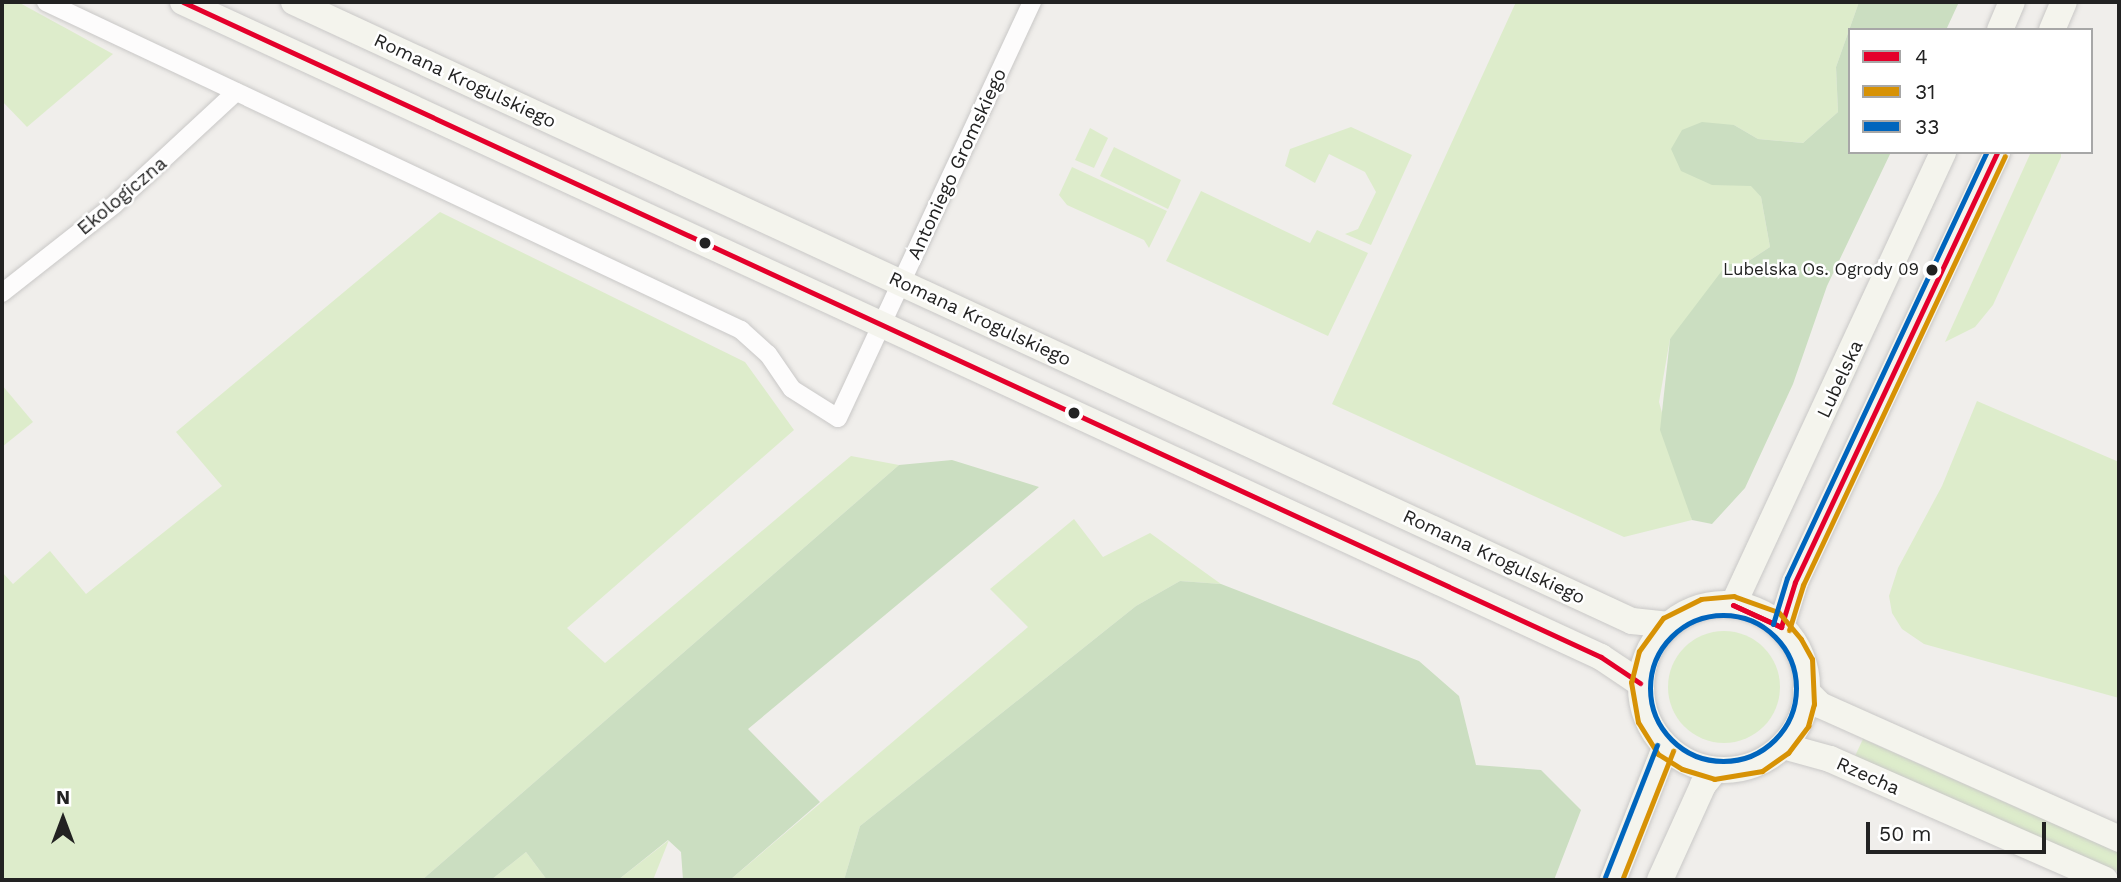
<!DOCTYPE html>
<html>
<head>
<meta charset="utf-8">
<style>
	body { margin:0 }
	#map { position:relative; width:2121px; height:882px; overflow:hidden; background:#f0eeeb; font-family:"Work Sans",sans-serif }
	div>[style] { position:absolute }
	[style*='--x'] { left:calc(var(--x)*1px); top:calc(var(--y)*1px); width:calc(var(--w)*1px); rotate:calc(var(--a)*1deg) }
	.grass>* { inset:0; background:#ddeccb }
	.round { border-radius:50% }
	.forest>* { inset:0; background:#cbdec1 }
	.roads { filter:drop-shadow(0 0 2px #c9c8c7) drop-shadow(0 0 2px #c9c8c7) }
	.minor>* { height:18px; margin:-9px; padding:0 9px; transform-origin:9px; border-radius:9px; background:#fdfcfc }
	.secondary>* { height:26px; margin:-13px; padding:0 13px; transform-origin:13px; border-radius:13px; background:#f4f4ed }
	.secondary>.ring { margin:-13px; padding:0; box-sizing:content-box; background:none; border:26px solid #f4f4ed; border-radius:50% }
	.bus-1>* { height:5px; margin:-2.5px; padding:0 2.5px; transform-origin:2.5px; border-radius:2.5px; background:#e4002b }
	.bus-2>* { height:5px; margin:-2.5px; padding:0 2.5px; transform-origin:2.5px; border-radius:2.5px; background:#d79205 }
	.bus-3>* { height:5px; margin:-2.5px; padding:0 2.5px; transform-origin:2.5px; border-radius:2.5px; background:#0065bd }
	.bus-3>.ring { margin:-2.5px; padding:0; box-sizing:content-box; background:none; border:5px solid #0065bd; border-radius:50% }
	.dots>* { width:19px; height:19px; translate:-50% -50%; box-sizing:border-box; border:4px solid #fff; border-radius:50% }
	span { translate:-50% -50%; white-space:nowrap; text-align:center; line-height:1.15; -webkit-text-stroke:5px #fff; paint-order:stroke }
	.bus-label { font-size:17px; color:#222 }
	.right { translate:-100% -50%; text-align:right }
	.street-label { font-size:19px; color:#222 }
	.frame { position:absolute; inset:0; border:4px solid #222; pointer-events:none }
	.legend { position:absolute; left:1848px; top:28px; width:245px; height:126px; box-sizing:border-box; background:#fff; border:2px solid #a7a7a7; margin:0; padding:9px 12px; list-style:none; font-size:21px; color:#222 }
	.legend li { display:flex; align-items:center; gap:14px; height:35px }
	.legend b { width:35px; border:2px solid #a7a7a7 }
	.north { position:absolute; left:28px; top:784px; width:70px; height:70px; -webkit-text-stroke:5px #fff; paint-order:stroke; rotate:0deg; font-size:19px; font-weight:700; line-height:28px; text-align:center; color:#222 }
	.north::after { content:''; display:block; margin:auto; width:24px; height:32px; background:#222; clip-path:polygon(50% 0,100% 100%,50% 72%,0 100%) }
	.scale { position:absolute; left:1866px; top:822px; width:180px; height:32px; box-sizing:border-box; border:4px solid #222; border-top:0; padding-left:9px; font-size:21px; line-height:24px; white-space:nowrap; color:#222; -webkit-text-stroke:5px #fff; paint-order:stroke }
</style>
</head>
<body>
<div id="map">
	<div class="grass">
		<i style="clip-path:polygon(2px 2px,18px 2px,113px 54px,27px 127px,2px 101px)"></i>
		<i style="clip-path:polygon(1516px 2px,1859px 2px,1836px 67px,1838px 112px,1803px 143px,1758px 139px,1734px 125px,1712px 185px,1751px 185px,1761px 197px,1770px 247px,1744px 264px,1670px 339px,1659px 402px,1692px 520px,1624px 537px,1332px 404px)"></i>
		<i style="clip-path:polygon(1351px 127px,1412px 155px,1371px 245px,1345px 234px,1358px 229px,1376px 192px,1365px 172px,1329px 154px,1315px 183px,1285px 166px,1290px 149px)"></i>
		<i style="clip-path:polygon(1090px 128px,1108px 138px,1094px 168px,1075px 160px)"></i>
		<i style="clip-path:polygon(1114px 147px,1181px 180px,1168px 209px,1100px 176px)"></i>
		<i style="clip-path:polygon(2031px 152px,2061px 152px,2061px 157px,1993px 305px,1975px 327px,1945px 342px)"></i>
		<i style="clip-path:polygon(1072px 167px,1167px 211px,1149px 248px,1144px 240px,1067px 205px,1059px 195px)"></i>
		<i style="clip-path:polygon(1201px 191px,1310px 243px,1317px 230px,1368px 253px,1328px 336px,1166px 261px)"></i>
		<i style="clip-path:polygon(440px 212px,745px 362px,794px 430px,567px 628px,605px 663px,851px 456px,899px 465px,422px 880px,2px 880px,2px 572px,13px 584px,50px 551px,86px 594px,222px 486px,176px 432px)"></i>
		<i style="clip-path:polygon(2px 385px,33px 422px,2px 447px)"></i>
		<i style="clip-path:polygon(1977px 401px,2119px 462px,2119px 698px,1924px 644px,1902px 629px,1892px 613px,1889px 596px,1898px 568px,1942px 486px)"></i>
		<i style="clip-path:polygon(1074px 519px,1103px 557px,1150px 533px,1221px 584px,1180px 581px,1136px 606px,860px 826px,844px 880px,730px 880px,1028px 627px,990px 589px)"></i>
		<i class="round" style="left:1668px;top:631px;width:112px;height:112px"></i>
		<i style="clip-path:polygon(1863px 739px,2119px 853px,2119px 872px,1855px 756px)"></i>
		<i style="clip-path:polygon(669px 840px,653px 880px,618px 880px)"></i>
		<i style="clip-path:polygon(526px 852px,547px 880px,491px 880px)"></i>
	</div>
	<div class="forest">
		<i style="clip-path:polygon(1859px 2px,1959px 2px,1946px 30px,1850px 30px,1850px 152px,1891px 152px,1827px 286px,1793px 384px,1745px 488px,1712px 524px,1692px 520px,1660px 430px,1670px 339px,1727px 264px,1744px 264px,1770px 247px,1761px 197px,1751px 186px,1712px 185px,1681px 171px,1671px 149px,1682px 130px,1702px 122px,1734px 125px,1758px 139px,1803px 143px,1838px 112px,1836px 67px)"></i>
		<i style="clip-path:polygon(952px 460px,1039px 487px,748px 729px,820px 802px,730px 880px,683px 880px,681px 852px,668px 840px,618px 880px,547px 880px,526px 852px,491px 880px,422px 880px,899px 465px)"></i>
		<i style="clip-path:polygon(1180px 581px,1221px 584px,1419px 661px,1459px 696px,1476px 765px,1541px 770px,1581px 810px,1554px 880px,844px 880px,860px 826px,1136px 606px)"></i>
	</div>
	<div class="roads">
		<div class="minor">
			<i style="--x:46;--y:2;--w:769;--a:25.26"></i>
			<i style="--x:741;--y:330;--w:36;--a:42"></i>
			<i style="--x:768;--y:354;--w:42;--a:55.6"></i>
			<i style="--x:792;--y:389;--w:54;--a:32.2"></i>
			<i style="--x:838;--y:418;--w:459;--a:-65"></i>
			<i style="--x:2;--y:293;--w:144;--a:-38.2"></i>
			<i style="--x:115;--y:204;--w:165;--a:-42.8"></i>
		</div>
		<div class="secondary">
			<i style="--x:183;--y:2;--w:1562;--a:24.79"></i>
			<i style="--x:1601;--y:657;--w:47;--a:33.7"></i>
			<i style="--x:294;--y:2;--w:1474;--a:24.83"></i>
			<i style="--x:1632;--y:621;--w:37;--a:6"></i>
			<i style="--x:2000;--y:30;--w:30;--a:-67"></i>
			<i style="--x:2052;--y:30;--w:30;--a:-67"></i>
			<i class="ring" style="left:1641px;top:604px;width:140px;height:140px"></i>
			<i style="--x:1733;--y:605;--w:499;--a:-65.1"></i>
			<i style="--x:1781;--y:627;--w:47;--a:-72.7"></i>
			<i style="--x:1795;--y:582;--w:475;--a:-64.8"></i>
			<i style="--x:1806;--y:691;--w:20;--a:45"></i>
			<i style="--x:1820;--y:705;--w:328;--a:24.1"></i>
			<i style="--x:1783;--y:746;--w:49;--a:15.5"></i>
			<i style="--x:1830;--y:759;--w:300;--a:23.7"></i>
			<i style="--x:1613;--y:880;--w:142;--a:-68.5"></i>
			<i style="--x:1660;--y:880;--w:104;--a:-65.6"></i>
			<i style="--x:1703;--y:785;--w:19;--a:-51"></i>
		</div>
	</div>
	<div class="bus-1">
		<i style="--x:183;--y:2;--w:1562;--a:24.79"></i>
		<i style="--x:1601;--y:657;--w:47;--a:33.7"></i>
		<i style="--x:1733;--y:605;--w:53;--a:24.6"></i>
		<i style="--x:1733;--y:605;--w:53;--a:24.6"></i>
		<i style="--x:1781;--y:627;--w:47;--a:-72.7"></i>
		<i style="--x:1795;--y:582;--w:475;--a:-64.8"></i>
	</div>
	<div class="bus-2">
		<i style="--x:1734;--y:596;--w:33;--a:175"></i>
		<i style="--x:1701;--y:599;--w:42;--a:153.4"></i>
		<i style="--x:1663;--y:618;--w:41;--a:126"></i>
		<i style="--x:1639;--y:651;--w:32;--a:104"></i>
		<i style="--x:1631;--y:682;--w:41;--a:80.1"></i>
		<i style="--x:1638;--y:722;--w:38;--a:58"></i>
		<i style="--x:1658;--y:754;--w:28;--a:32"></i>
		<i style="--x:1682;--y:769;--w:34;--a:17"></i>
		<i style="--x:1714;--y:779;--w:49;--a:-9.5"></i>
		<i style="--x:1762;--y:771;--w:32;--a:-35"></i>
		<i style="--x:1788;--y:753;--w:34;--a:-53"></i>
		<i style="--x:1808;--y:726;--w:23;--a:-75"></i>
		<i style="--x:1814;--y:704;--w:45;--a:-92.5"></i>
		<i style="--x:1812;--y:659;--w:23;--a:-119"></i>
		<i style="--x:1801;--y:639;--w:35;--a:-130"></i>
		<i style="--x:1778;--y:612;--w:45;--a:-160.3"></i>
		<i style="--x:1789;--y:630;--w:47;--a:-72.7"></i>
		<i style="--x:1803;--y:585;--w:474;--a:-64.8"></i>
		<i style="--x:1622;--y:880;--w:139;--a:-68.4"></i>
	</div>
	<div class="bus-3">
		<i class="ring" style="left:1650px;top:615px;width:141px;height:141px"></i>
		<i style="--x:1773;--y:624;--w:48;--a:-73.1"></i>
		<i style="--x:1787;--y:578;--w:471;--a:-64.9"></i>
		<i style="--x:1605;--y:877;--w:142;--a:-68.5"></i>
	</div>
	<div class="dots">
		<i style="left:705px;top:243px;background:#222"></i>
		<i style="left:1932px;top:270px;background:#222"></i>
		<i style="left:1074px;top:413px;background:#222"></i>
	</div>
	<div class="bus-label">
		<span class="right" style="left:1919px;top:270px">Lubelska Os. Ogrody 09</span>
	</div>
	<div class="street-label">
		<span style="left:465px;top:81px;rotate:25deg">Romana Krogulskiego</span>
		<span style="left:957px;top:164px;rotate:-65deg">Antoniego Gromskiego</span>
		<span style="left:122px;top:196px;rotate:-40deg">Ekologiczna</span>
		<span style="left:980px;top:319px;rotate:25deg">Romana Krogulskiego</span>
		<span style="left:1840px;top:379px;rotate:-65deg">Lubelska</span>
		<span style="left:1494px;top:557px;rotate:25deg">Romana Krogulskiego</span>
		<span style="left:1868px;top:776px;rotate:24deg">Rzecha</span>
	</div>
	<div class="frame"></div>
	<ul class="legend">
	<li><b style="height:9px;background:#e4002b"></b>4</li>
	<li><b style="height:9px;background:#d79205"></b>31</li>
	<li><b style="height:9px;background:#0065bd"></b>33</li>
	</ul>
	<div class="north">N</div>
	<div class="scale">50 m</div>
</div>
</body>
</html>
